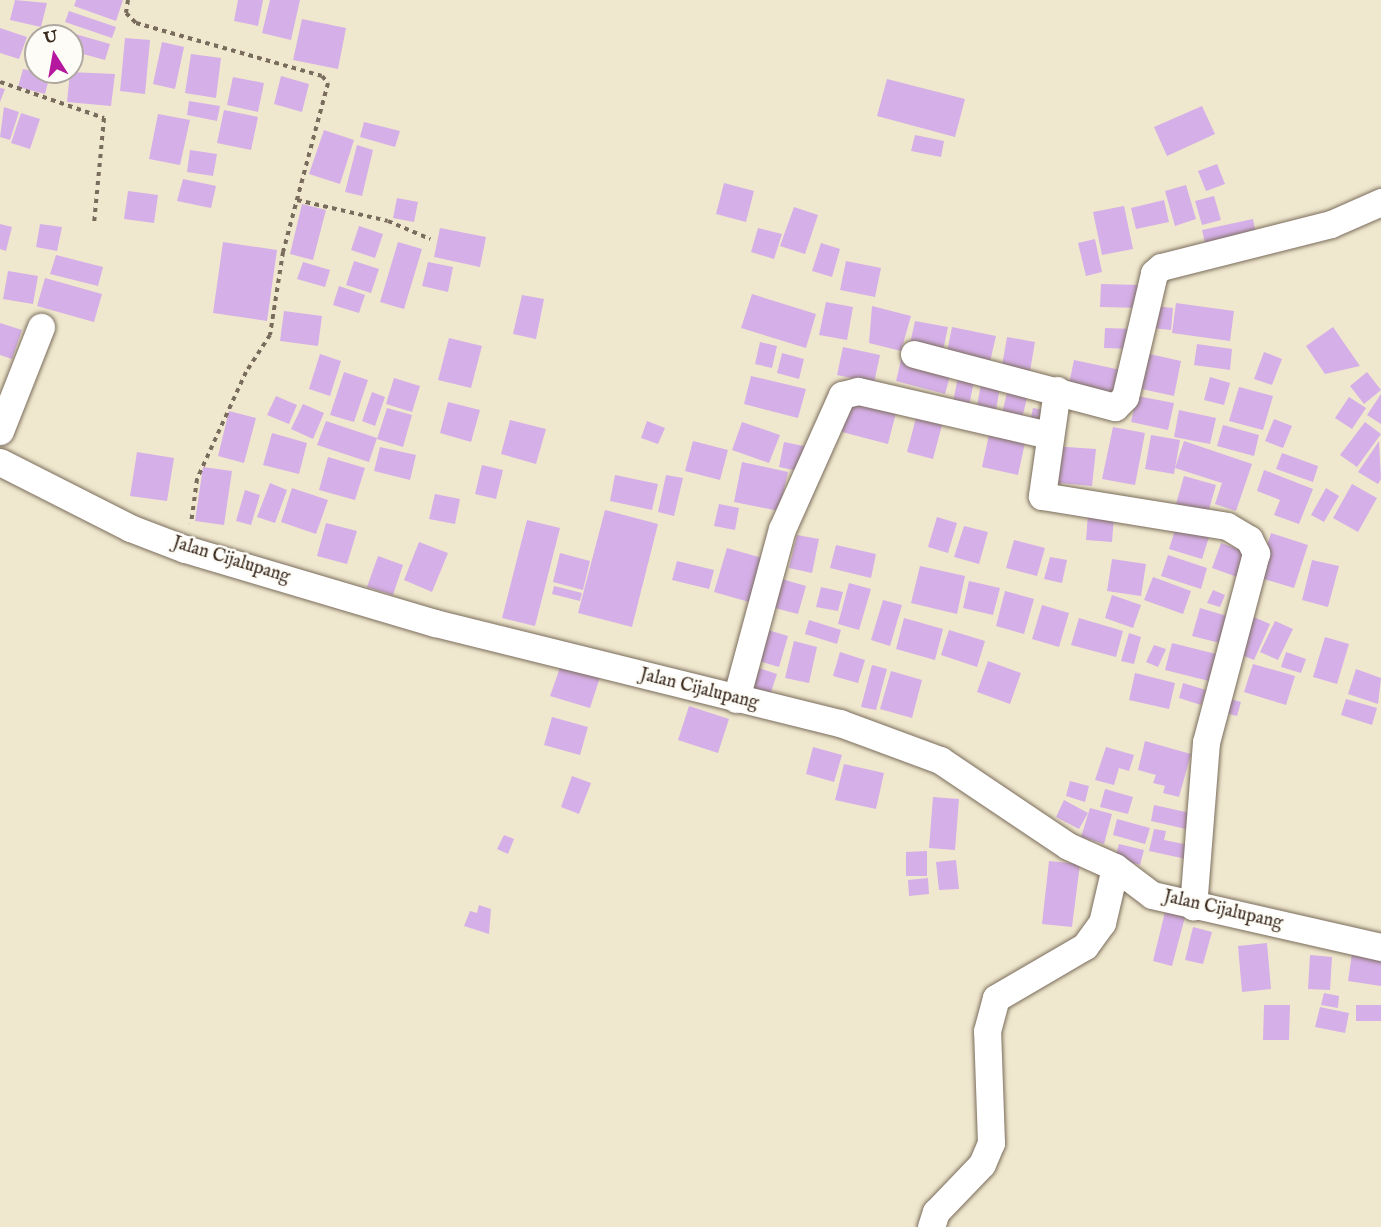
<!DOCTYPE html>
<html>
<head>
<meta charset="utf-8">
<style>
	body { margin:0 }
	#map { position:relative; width:1381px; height:1227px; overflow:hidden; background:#f0e8ce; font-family:"IM FELL English",serif }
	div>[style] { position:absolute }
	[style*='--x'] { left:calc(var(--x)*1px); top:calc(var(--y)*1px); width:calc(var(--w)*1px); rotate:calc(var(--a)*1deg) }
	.building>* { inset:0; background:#d5afe7 }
	.path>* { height:4px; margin-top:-2px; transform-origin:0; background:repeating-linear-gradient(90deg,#7a6c5c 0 4.5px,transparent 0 9px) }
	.roads { filter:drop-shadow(0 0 2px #7a6c5c) drop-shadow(0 0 2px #7a6c5c) }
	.minor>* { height:27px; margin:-13.5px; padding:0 13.5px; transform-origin:13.5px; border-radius:13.5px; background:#fff }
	span { translate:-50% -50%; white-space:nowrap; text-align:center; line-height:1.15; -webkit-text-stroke:5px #fdfcf7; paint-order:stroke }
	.street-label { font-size:18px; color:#3b2a1e }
	.north { position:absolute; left:24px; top:24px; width:60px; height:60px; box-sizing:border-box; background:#fdfcf7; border:2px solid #afa8a0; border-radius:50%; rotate:349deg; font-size:16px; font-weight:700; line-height:24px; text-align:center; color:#3b2a1e }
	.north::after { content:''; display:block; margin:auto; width:21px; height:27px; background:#b5179e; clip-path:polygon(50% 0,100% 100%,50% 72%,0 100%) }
</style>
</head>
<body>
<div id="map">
	<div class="building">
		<i style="clip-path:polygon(15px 0,47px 3px,41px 27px,10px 20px)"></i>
		<i style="clip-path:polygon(76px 0,123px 0,116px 21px,74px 6px)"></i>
		<i style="clip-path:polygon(238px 0,263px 0,258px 26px,234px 21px)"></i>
		<i style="clip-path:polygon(270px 0,300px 0,291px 40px,262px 33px)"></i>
		<i style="clip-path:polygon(69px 11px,116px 27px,112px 38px,65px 22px)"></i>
		<i style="clip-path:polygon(302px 19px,346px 28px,338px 69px,293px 60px)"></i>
		<i style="clip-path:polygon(0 28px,27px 37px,19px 59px,0 53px)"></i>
		<i style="clip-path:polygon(65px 31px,110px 44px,105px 60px,72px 51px,72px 36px,64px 36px)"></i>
		<i style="clip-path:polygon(125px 38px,150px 40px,145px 94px,120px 91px)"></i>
		<i style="clip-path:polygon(162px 42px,184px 47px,175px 89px,153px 84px)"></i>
		<i style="clip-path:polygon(35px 51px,36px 51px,36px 66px,32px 66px)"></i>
		<i style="clip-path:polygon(191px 54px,221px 58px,216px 98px,185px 93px)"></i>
		<i style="clip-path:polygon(23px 69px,50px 75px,45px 94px,18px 87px)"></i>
		<i style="clip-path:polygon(70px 72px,115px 74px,111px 106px,67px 102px)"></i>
		<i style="clip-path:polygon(281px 76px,309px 84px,302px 112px,274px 104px)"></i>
		<i style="clip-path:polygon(233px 77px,264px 83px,258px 112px,227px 105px)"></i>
		<i style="clip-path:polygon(887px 79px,965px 99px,955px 137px,877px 116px)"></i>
		<i style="clip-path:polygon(0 88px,5px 89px,0 102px)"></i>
		<i style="clip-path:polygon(189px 101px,220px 106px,217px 121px,187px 115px)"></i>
		<i style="clip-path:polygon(1202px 106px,1215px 134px,1167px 156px,1154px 127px)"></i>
		<i style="clip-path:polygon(4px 107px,19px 112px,10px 140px,0 137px)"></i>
		<i style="clip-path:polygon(224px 110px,258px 117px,251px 150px,217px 143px)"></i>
		<i style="clip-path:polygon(21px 113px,40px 119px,30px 149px,11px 143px)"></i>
		<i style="clip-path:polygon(158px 114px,190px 120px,180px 165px,149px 159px)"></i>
		<i style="clip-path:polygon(364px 122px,400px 131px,395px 147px,360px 137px)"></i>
		<i style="clip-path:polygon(324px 130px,354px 140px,340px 184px,309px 174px)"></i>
		<i style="clip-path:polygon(915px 135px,944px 141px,941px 157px,911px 151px)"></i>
		<i style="clip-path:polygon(357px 145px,373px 150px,362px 196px,345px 192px)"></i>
		<i style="clip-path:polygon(190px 150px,217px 154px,213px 176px,187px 172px)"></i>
		<i style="clip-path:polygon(1217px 164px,1225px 184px,1206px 191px,1198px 171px)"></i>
		<i style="clip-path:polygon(183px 179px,216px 186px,211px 208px,177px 201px)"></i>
		<i style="clip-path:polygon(724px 183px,754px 191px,746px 222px,716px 214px)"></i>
		<i style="clip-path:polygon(1186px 185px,1196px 219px,1175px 226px,1165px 191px)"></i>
		<i style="clip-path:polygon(128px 191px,158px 195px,154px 223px,124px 219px)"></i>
		<i style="clip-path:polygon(1214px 196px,1221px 220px,1202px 225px,1195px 201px)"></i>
		<i style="clip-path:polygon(397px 198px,418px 202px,414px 222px,393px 218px)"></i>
		<i style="clip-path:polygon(1164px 200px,1169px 222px,1136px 229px,1131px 208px)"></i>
		<i style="clip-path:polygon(302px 204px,326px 210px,313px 260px,290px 254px)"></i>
		<i style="clip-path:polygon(1124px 206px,1133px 249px,1102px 255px,1093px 212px)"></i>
		<i style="clip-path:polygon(794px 207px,818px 215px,805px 254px,780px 246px)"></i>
		<i style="clip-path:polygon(1253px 219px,1257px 240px,1207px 251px,1202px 230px)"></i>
		<i style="clip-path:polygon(0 224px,12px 227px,6px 251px,0 249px)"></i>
		<i style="clip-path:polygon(40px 224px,62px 227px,57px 251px,36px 247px)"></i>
		<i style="clip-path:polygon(359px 226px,383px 234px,375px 258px,351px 250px)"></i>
		<i style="clip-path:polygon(440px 228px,486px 237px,480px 267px,434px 257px)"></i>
		<i style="clip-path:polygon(758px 228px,782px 234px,774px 259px,751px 252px)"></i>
		<i style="clip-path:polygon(1095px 239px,1102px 272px,1086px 276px,1078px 243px)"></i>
		<i style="clip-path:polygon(223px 242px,277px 250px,267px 321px,213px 313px)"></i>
		<i style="clip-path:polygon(398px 242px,422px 249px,404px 309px,380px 302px)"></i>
		<i style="clip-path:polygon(821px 243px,840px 249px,832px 277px,812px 271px)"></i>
		<i style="clip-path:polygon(56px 255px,103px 267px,98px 286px,50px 274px)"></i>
		<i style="clip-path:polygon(354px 261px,379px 269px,371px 293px,346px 285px)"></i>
		<i style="clip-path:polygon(846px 261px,881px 268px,875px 297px,840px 290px)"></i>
		<i style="clip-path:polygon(303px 262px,330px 270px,325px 287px,297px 279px)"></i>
		<i style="clip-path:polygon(428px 262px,453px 267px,448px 292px,422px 286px)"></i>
		<i style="clip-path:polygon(8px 271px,38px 276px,33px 304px,3px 299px)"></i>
		<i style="clip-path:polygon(45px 278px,102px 294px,94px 322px,37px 306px)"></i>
		<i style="clip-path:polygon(1101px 284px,1143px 285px,1142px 308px,1100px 307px)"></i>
		<i style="clip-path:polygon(339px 286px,365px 295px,359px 313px,333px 305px)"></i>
		<i style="clip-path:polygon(752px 294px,816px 314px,806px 348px,741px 328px)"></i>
		<i style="clip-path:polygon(522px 295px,544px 299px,536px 339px,513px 334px)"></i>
		<i style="clip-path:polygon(826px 302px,853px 307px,847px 340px,819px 335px)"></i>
		<i style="clip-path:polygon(1176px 303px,1234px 311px,1230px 341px,1172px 333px)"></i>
		<i style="clip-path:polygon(872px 306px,911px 316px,901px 351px,869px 343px)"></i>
		<i style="clip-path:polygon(1155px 306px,1173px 308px,1171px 330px,1152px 328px)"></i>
		<i style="clip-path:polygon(284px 311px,322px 316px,318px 346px,280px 341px)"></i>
		<i style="clip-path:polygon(915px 321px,948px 327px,942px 355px,909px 348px)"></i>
		<i style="clip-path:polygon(0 323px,22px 330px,12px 359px,0 355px)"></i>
		<i style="clip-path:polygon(952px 327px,996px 336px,989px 366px,946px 357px)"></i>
		<i style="clip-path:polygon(1333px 327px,1360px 366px,1325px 374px,1306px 346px)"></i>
		<i style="clip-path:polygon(1105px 328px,1136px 329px,1135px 349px,1104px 348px)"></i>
		<i style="clip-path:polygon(1007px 337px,1035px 342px,1030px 371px,1002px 366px)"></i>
		<i style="clip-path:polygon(449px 338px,482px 346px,471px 388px,438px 380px)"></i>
		<i style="clip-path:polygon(760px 342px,777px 346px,772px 368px,755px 364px)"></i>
		<i style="clip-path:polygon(1197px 344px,1232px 349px,1230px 370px,1194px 365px)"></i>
		<i style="clip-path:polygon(843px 347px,880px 355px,874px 383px,837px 375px)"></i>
		<i style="clip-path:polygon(1264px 352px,1282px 359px,1272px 385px,1254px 379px)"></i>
		<i style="clip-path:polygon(782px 353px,804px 359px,799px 379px,777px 373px)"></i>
		<i style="clip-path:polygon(1145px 353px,1181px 361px,1174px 396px,1137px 388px)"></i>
		<i style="clip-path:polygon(320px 354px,341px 361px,330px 396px,309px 389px)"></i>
		<i style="clip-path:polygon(902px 356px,952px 369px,945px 394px,896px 381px)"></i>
		<i style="clip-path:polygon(1074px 360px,1121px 370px,1115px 399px,1068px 389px)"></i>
		<i style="clip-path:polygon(344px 372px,368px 380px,354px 422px,330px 415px)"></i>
		<i style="clip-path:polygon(959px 372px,975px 376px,969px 406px,953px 402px)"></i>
		<i style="clip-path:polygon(1367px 372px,1381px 390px,1364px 404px,1350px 386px)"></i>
		<i style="clip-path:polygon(751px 376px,806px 389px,798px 418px,744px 404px)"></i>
		<i style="clip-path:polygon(1210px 377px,1230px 383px,1224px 405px,1204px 400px)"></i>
		<i style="clip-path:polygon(394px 378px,420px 386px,412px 412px,386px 404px)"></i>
		<i style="clip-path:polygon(982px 378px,1001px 381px,995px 416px,976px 412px)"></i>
		<i style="clip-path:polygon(1009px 384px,1029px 389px,1021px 423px,1001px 418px)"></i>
		<i style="clip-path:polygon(1239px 387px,1273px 396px,1263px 430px,1229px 421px)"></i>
		<i style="clip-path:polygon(372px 392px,385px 397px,375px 426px,362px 421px)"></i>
		<i style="clip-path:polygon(1381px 394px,1381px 424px,1367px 415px)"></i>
		<i style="clip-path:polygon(276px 396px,297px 405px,289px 424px,267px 415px)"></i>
		<i style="clip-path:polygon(1137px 396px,1174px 403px,1168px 430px,1131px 422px)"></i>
		<i style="clip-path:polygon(851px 397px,897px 409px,888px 444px,842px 432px)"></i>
		<i style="clip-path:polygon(1349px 397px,1366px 408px,1352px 429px,1335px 418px)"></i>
		<i style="clip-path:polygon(448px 402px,480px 410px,471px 442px,440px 433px)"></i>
		<i style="clip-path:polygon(303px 404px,324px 413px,313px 439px,291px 429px)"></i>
		<i style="clip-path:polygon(387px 408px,412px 415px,403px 447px,377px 439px)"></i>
		<i style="clip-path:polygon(1033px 408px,1048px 411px,1045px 426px,1030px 423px)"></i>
		<i style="clip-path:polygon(1179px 410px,1216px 418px,1210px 444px,1174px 437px)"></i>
		<i style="clip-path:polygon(229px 411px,256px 418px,244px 463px,218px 456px)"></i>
		<i style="clip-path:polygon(916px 418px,942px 425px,933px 459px,907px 452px)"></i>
		<i style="clip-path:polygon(1274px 419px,1292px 426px,1283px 448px,1265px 441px)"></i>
		<i style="clip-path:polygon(510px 420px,546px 429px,536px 464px,501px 454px)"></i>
		<i style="clip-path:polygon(326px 421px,377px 438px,369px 462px,317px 445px)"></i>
		<i style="clip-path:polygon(647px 421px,665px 428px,658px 444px,641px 438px)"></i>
		<i style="clip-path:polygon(742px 422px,780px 435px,769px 463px,732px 450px)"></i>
		<i style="clip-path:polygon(1365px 422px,1381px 434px,1357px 467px,1340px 455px)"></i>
		<i style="clip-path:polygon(1223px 425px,1259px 435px,1254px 456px,1217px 446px)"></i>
		<i style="clip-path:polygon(1113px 427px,1145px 433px,1135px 485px,1102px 479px)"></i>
		<i style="clip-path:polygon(990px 430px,1026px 438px,1018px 475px,982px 467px)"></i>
		<i style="clip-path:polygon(272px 433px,307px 443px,299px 474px,263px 465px)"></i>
		<i style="clip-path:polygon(1151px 435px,1180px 440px,1174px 474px,1145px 469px)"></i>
		<i style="clip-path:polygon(693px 441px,728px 450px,720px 480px,685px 471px)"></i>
		<i style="clip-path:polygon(1184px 441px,1252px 464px,1236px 511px,1215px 504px,1222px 483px,1175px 468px)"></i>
		<i style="clip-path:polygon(1379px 441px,1381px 479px,1378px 484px,1358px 472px)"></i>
		<i style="clip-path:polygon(784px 442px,809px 447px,803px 472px,779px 467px)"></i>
		<i style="clip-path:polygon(1052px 446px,1096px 449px,1092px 486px,1049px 482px)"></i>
		<i style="clip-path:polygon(380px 447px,416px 455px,410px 480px,374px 471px)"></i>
		<i style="clip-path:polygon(137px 452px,174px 458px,167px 501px,130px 496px)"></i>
		<i style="clip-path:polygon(1282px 453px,1318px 466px,1313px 482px,1276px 469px)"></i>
		<i style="clip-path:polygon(328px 457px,365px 468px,355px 500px,319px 490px)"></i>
		<i style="clip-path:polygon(742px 462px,788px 472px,779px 511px,734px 502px)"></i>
		<i style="clip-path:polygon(482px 465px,503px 470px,496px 499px,475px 494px)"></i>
		<i style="clip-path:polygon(203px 467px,232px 471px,224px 525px,195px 521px)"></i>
		<i style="clip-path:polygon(1264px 470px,1313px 489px,1299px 524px,1274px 515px,1280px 500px,1257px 491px)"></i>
		<i style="clip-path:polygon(615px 475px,658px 484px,652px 510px,610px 501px)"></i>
		<i style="clip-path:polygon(666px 475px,683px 478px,674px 516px,658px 512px)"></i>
		<i style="clip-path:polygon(1184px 476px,1216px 485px,1208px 513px,1176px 504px)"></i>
		<i style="clip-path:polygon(270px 483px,287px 490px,275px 523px,257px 517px)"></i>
		<i style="clip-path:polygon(1352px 484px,1377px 498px,1358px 532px,1333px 518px)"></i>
		<i style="clip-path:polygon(292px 488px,328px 500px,316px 534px,281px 522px)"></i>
		<i style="clip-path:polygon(1326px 488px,1339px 496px,1324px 522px,1311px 515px)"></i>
		<i style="clip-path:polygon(245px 490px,260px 495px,251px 525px,236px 521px)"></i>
		<i style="clip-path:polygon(435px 494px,460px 499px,455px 524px,429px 519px)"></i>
		<i style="clip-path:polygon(719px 504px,739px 508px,735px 530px,714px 526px)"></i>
		<i style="clip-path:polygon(605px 510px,658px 524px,632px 627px,578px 613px)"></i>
		<i style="clip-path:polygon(1088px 514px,1114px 516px,1112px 542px,1086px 540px)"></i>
		<i style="clip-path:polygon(937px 517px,957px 523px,948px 553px,928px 547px)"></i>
		<i style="clip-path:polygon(527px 520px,560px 528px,535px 626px,502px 618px)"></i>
		<i style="clip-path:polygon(326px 523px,357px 531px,347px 564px,317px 556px)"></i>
		<i style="clip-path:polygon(1177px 524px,1210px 534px,1202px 559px,1169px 549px)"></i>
		<i style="clip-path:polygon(964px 526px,988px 532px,979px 564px,954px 557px)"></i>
		<i style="clip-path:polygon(1271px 533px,1308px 545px,1294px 588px,1257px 577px)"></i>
		<i style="clip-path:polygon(797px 535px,819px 539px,812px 573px,789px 568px)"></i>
		<i style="clip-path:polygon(1014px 540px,1045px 548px,1037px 576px,1006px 568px)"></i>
		<i style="clip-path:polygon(419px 542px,448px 553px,432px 592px,404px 580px)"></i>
		<i style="clip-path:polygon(1221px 543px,1249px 553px,1240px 578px,1212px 568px)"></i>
		<i style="clip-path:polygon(836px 545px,876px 554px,871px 578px,830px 568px)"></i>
		<i style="clip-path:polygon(727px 548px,769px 560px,756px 604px,714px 592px)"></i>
		<i style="clip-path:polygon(560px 553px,590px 561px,583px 590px,553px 582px)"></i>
		<i style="clip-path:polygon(1168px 555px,1207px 568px,1201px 589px,1161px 576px)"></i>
		<i style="clip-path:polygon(378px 556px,403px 565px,393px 595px,367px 587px)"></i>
		<i style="clip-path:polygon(1050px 557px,1067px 560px,1062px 583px,1044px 579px)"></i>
		<i style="clip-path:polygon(1112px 559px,1146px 564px,1141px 596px,1107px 591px)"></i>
		<i style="clip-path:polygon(1312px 560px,1339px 566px,1328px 607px,1302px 600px)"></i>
		<i style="clip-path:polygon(677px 561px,714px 570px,709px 589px,672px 580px)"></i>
		<i style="clip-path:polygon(920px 566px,965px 576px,957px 614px,911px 603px)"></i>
		<i style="clip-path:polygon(775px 577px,806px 586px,798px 614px,767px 606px)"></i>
		<i style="clip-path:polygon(1153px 577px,1191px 591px,1183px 614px,1144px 600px)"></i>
		<i style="clip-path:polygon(969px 581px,1000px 588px,993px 615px,963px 608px)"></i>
		<i style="clip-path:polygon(849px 583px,871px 589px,859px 630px,838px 624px)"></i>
		<i style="clip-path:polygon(554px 586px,582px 593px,580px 601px,552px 594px)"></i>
		<i style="clip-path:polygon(821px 587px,843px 592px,838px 611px,816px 607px)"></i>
		<i style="clip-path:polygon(1213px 590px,1225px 595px,1220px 607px,1207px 603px)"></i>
		<i style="clip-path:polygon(1005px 591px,1034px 599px,1024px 634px,996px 626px)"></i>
		<i style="clip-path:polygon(1112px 595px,1141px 605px,1133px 628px,1105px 618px)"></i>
		<i style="clip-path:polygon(883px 600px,902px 605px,890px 646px,871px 640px)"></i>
		<i style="clip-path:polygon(1042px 605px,1069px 613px,1059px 647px,1032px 639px)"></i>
		<i style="clip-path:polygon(1200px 608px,1227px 616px,1220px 643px,1192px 636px)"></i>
		<i style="clip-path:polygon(1249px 615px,1270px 624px,1254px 660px,1234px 652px)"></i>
		<i style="clip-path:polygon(904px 618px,943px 629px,935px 660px,896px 649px)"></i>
		<i style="clip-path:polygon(1079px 618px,1123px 631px,1116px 657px,1071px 645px)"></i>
		<i style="clip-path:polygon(809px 620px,841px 630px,837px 644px,805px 634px)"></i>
		<i style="clip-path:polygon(1275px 621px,1293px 629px,1278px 660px,1260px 652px)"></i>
		<i style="clip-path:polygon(758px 627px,788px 636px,779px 667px,749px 658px)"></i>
		<i style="clip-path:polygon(949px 630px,985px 641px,977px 667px,941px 655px)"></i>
		<i style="clip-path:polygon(1129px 633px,1141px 637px,1134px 664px,1121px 661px)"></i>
		<i style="clip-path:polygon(1325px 637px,1349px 644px,1337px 684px,1313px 677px)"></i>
		<i style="clip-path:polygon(794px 641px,817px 647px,809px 683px,785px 678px)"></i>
		<i style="clip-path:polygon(1172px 643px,1216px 654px,1209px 681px,1165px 670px)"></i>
		<i style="clip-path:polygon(1154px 645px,1166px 649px,1158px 667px,1146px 662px)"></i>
		<i style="clip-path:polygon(840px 652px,865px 660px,858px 683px,833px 676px)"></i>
		<i style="clip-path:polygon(1286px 652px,1306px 659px,1301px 673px,1281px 667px)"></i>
		<i style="clip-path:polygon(988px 661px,1021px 673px,1010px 704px,977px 692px)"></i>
		<i style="clip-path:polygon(562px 662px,601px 674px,590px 708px,550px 696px)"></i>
		<i style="clip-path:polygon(1253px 664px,1295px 676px,1286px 705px,1244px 692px)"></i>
		<i style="clip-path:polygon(872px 665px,887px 669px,876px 710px,861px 707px)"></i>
		<i style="clip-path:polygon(753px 666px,777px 674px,770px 695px,746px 687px)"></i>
		<i style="clip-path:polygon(1356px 669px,1381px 678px,1378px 704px,1348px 694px)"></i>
		<i style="clip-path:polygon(891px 671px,922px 680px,912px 718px,880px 709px)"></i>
		<i style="clip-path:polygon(1135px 673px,1175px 683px,1169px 709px,1129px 700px)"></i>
		<i style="clip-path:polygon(1183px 683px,1206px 690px,1201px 705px,1179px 698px)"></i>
		<i style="clip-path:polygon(1230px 699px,1241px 702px,1237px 716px,1226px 713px)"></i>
		<i style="clip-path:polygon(1346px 699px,1377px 708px,1372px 725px,1341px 715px)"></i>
		<i style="clip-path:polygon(689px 706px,729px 719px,718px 753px,678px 740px)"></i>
		<i style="clip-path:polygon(552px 717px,588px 727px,580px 755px,544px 745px)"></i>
		<i style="clip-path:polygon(1145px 741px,1191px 754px,1179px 797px,1163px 793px,1165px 786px,1153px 783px,1156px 775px,1138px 770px)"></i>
		<i style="clip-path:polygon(813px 747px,842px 755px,834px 782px,806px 774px)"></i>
		<i style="clip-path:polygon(1106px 747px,1134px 755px,1129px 771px,1119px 768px,1114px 785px,1095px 780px)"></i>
		<i style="clip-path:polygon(844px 764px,884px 773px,876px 809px,835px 800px)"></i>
		<i style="clip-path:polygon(572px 776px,591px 783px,579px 814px,561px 807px)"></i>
		<i style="clip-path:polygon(1070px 781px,1089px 786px,1085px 802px,1066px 796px)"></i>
		<i style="clip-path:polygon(1105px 789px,1133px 797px,1128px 814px,1100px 807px)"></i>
		<i style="clip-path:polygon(933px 797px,959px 799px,955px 850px,929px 848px)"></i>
		<i style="clip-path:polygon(1064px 800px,1088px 813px,1079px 829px,1056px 817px)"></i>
		<i style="clip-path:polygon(1154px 805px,1190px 813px,1186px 829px,1151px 821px)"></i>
		<i style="clip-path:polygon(1090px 808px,1112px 814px,1104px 844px,1081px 837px)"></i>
		<i style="clip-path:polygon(1117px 819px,1150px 828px,1145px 844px,1113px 835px)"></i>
		<i style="clip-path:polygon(1154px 829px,1166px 831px,1164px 840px,1189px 845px,1186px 859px,1149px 851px)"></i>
		<i style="clip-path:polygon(504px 835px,514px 839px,508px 854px,497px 849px)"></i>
		<i style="clip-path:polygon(1119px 844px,1144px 850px,1140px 865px,1115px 858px)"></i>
		<i style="clip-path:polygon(927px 851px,927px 876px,906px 876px,906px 852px)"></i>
		<i style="clip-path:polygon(956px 860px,959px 889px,939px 890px,936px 862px)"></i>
		<i style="clip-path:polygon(1049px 861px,1080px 864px,1072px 927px,1042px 924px)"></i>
		<i style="clip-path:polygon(928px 878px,929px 894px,909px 896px,908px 880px)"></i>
		<i style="clip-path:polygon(479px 905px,491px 909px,489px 934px,464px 926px,470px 911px,477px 913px)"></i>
		<i style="clip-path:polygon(1165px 912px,1185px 917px,1172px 966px,1153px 961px)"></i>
		<i style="clip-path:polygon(1193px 927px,1212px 932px,1203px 964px,1185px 960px)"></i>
		<i style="clip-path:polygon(1267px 943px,1271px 989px,1242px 992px,1238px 946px)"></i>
		<i style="clip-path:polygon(1352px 953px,1381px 957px,1381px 986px,1348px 981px)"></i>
		<i style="clip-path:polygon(1310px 955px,1332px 957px,1330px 990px,1308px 989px)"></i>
		<i style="clip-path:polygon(1324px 993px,1339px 996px,1338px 1008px,1321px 1005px)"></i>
		<i style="clip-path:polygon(1264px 1005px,1290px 1005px,1289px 1040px,1263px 1040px)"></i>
		<i style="clip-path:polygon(1356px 1005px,1381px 1005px,1381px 1021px,1356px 1021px)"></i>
		<i style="clip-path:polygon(1320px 1007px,1349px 1013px,1345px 1033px,1315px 1027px)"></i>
	</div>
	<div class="path">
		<i style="--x:128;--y:0;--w:13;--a:99"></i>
		<i style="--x:126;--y:13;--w:14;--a:45"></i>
		<i style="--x:136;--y:23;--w:193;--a:15.9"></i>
		<i style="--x:322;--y:76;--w:9;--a:49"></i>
		<i style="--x:328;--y:83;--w:175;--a:104.9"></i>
		<i style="--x:283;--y:252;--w:84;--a:98.9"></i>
		<i style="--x:270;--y:335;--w:44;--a:123"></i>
		<i style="--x:246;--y:372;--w:118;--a:114.6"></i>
		<i style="--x:197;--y:479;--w:45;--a:97.6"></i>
		<i style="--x:0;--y:82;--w:110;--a:19.1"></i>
		<i style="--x:104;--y:118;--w:105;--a:95.4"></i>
		<i style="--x:297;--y:200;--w:93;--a:13"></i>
		<i style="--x:388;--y:221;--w:46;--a:23.2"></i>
	</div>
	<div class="roads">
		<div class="minor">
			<i style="--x:914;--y:354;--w:208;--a:14.8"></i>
			<i style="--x:1115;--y:407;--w:14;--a:-45"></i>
			<i style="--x:1125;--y:397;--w:127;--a:-76.8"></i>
			<i style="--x:1154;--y:273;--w:9;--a:-41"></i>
			<i style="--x:1161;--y:267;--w:175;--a:-14.2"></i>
			<i style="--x:1331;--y:224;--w:55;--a:-23.7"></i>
			<i style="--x:1057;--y:390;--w:107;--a:98.1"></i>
			<i style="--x:1042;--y:496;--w:187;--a:9.2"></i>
			<i style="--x:1227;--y:526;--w:26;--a:31"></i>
			<i style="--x:1249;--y:539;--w:16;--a:63"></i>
			<i style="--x:1256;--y:553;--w:196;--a:104.8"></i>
			<i style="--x:1206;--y:742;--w:165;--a:94.5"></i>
			<i style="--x:0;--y:431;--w:112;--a:-68.5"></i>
			<i style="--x:0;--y:462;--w:146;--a:26.9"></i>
			<i style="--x:130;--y:528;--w:59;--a:20.9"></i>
			<i style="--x:185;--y:549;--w:261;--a:16.5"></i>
			<i style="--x:435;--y:623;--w:417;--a:13.9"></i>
			<i style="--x:840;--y:723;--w:107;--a:20.3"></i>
			<i style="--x:940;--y:760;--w:154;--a:33.9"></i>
			<i style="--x:1068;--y:846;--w:51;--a:24.1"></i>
			<i style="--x:1115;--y:867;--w:46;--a:37.1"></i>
			<i style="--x:1152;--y:895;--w:235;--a:12.8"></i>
			<i style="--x:736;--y:699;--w:176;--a:-74.9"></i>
			<i style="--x:782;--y:529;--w:147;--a:-65.9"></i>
			<i style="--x:842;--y:395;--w:16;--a:-14"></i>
			<i style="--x:858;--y:391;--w:196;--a:13"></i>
			<i style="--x:931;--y:1227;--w:16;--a:-72"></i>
			<i style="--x:936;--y:1212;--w:66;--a:-46.2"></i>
			<i style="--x:982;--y:1164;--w:23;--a:-67"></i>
			<i style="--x:991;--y:1143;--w:112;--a:-92"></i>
			<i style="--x:987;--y:1031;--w:34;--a:-75"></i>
			<i style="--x:996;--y:998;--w:103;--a:-30.3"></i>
			<i style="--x:1085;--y:946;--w:29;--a:-54"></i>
			<i style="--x:1102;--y:923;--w:57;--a:-76.9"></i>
		</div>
	</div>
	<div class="street-label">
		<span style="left:231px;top:561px;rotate:17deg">Jalan Cijalupang</span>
		<span style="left:699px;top:690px;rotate:14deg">Jalan Cijalupang</span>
		<span style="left:1223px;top:911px;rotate:13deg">Jalan Cijalupang</span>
	</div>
	<div class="north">U</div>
</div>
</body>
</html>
